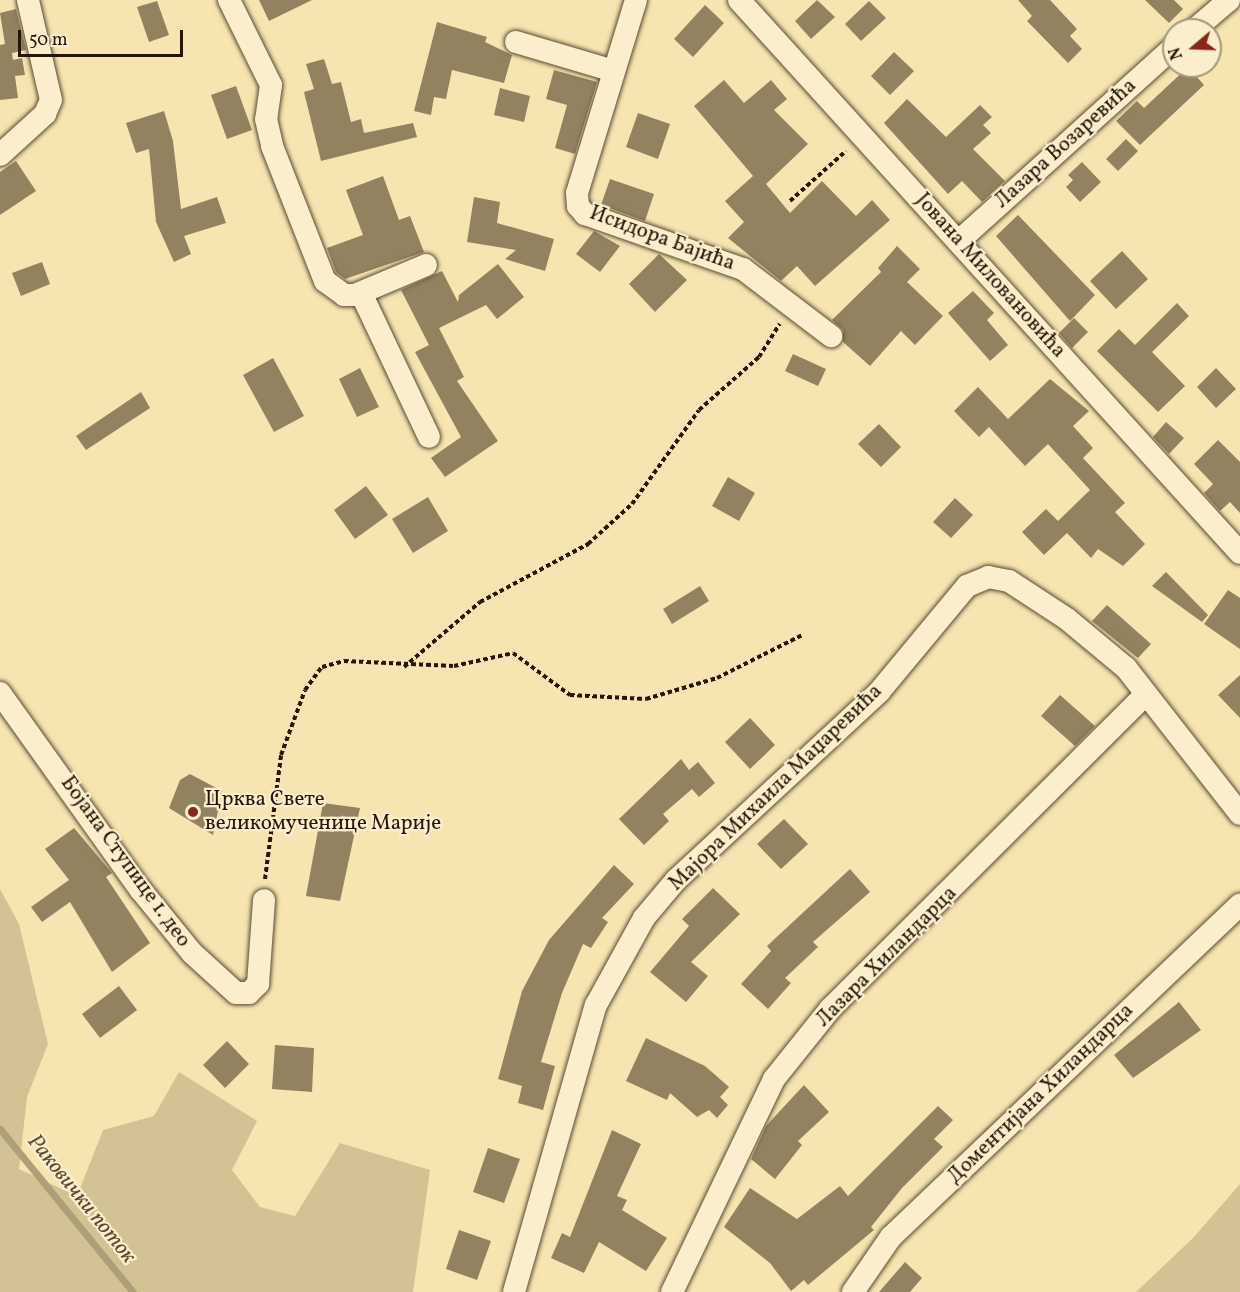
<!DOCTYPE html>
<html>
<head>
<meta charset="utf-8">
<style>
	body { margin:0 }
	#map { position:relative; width:1240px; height:1292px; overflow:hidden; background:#f7e5b1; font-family:Vollkorn,serif }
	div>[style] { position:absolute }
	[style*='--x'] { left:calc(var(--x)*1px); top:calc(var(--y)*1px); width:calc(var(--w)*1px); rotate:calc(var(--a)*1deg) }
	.green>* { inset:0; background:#d3c294 }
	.stream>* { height:7px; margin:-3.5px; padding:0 3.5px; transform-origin:3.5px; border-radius:3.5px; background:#af9f78 }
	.building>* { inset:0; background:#928260 }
	.path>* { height:4px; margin-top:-2px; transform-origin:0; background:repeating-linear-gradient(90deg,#241708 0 4.5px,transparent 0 7.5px) }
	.roads { filter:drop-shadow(0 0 2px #594a32) drop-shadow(0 0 2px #594a32) }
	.minor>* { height:22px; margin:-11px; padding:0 11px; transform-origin:11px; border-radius:11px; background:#faeecc }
	.dots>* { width:16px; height:16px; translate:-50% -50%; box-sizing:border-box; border:3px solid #faeecc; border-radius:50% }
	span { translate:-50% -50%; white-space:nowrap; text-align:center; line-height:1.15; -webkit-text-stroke:4.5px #faeecc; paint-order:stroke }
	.street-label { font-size:21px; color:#241708 }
	.poi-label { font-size:21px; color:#241708 }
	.left { translate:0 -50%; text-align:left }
	.water-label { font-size:22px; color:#5c4d35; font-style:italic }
	.north { position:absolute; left:1162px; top:18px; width:60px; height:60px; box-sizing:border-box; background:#faeecc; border:2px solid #a4987e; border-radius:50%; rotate:251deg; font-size:16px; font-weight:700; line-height:24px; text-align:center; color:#241708 }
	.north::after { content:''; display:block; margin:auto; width:21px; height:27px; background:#8f2418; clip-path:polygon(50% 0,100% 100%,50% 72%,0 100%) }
	.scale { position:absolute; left:18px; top:30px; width:165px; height:27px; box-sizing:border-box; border:3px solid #241708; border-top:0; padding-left:8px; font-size:18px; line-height:21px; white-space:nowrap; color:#241708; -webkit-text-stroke:4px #faeecc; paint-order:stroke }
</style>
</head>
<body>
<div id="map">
	<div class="green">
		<i style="clip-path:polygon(0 889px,19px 924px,48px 1044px,27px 1097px,19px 1169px,77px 1196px,103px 1130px,154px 1116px,179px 1072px,257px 1121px,232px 1170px,260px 1207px,295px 1216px,340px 1143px,430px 1170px,413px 1292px,0 1292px)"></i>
		<i style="clip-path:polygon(1240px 1184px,1240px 1292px,1136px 1292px,1193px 1238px)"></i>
	</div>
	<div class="stream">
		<i style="--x:0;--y:1129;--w:210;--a:50.8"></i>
	</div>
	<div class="building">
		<i style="clip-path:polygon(259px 0,312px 0,269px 21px)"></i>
		<i style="clip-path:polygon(817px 0,835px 17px,811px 39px,795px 21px)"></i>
		<i style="clip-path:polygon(1018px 0,1050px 0,1077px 29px,1070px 36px,1082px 49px,1068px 63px,1027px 21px,1032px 16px)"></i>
		<i style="clip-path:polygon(1145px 0,1174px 0,1183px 9px,1169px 23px)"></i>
		<i style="clip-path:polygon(157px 1px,169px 35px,149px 42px,137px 7px)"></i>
		<i style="clip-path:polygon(869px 1px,886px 18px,861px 41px,845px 24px)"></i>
		<i style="clip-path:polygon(705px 5px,724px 23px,693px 57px,674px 39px)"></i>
		<i style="clip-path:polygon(16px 9px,26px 50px,12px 53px,13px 60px,22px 58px,25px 75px,15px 76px,18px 98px,0 100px,0 45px,5px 44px,0 13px)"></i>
		<i style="clip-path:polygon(437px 22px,487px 37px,485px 42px,512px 55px,504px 83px,452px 70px,446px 99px,434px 97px,431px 115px,414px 111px)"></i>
		<i style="clip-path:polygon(894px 52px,914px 71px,890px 95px,871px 76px)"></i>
		<i style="clip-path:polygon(324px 59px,332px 84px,341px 82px,351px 122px,361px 119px,364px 133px,413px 123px,417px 137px,321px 161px,304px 92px,314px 89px,306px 64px)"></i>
		<i style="clip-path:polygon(1188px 67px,1204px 85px,1140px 145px,1116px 121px,1137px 101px,1144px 108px)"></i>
		<i style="clip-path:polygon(554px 70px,597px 82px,575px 154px,555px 148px,567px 105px,546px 99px)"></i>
		<i style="clip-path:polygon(724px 80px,744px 103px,771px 80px,787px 99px,774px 110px,808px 144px,766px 184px,790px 213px,822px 181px,856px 216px,872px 200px,890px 220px,815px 286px,797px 266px,781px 281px,728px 238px,744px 222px,725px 201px,753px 176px,694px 106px)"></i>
		<i style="clip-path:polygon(236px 86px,252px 130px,227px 139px,211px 95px)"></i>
		<i style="clip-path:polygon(500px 88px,530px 96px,524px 122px,494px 115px)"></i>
		<i style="clip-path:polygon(907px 99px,946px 137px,980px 105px,992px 117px,983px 125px,991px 133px,973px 149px,1005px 181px,982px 202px,962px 181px,948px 194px,884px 123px)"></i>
		<i style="clip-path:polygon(164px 111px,173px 141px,181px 209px,217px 197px,226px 223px,184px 236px,191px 254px,174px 262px,156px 222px,149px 149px,136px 153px,126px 123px)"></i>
		<i style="clip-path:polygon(638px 113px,670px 124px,658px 159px,626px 147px)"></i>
		<i style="clip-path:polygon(1126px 139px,1138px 151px,1118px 171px,1106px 159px)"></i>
		<i style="clip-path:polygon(16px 161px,36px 191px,0 215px,0 172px)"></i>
		<i style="clip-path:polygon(1082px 162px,1101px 182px,1080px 202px,1066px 187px,1073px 180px,1068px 175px)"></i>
		<i style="clip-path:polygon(383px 176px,399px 220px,410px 216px,424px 252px,345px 279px,336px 272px,327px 248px,363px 235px,346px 190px)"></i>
		<i style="clip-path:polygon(610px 179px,654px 194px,645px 221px,601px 205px)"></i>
		<i style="clip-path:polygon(474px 197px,500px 202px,497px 223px,554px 239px,545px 271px,505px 259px,516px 250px,467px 242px)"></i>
		<i style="clip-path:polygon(1018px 215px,1095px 295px,1070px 321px,996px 236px)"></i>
		<i style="clip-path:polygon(594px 231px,620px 246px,600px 272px,576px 254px)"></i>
		<i style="clip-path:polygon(897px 246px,920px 269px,907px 282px,943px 316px,915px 345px,901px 331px,870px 366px,843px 342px,843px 330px,832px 320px,881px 272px,878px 268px)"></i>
		<i style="clip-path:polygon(1122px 251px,1148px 279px,1116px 309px,1090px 281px)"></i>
		<i style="clip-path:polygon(659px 254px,687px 280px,655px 312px,629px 284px)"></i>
		<i style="clip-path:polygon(42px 262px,50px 284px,21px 296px,12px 273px)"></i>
		<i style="clip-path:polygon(498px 264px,524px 297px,497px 319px,486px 305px,439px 328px,464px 377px,457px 381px,498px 441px,445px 477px,431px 458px,461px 437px,415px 352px,429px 345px,401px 290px,442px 271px,458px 302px,459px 295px)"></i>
		<i style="clip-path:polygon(973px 291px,994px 313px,987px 320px,1008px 345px,990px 361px,948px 313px)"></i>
		<i style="clip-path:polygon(1177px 303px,1189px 316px,1152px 352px,1185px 386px,1158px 412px,1097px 351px,1119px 329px,1135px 345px)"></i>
		<i style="clip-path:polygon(1074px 318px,1088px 332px,1072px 348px,1059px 333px)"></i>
		<i style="clip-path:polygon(793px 354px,826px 369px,818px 386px,785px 371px)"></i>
		<i style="clip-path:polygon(273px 358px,304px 416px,274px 432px,243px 375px)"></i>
		<i style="clip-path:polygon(360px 368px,379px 407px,357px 417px,339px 379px)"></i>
		<i style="clip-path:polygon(1216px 368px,1236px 389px,1216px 408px,1197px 387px)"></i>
		<i style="clip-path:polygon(1050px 379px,1089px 411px,1073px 426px,1093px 448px,1083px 458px,1125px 503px,1115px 512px,1145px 544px,1123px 566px,1098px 549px,1091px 558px,1067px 533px,1044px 555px,1022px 532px,1046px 509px,1058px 521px,1090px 490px,1048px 444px,1025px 466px,989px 427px,979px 437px,954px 411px,978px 387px,1008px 419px)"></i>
		<i style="clip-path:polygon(141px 392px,150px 408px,86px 450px,76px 436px)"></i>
		<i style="clip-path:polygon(1166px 422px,1184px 438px,1169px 454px,1153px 437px)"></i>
		<i style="clip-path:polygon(879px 424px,901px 447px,881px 467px,858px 444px)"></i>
		<i style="clip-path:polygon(1218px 440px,1240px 462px,1240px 513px,1230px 502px,1220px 511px,1204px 493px,1213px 484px,1194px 464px)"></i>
		<i style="clip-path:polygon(728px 477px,755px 493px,739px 521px,712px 506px)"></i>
		<i style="clip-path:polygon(366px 486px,388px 515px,355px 539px,334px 510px)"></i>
		<i style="clip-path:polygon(428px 497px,448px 531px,413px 553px,392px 519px)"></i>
		<i style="clip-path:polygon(955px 498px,973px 515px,951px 538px,933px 522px)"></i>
		<i style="clip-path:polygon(1166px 572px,1208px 615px,1202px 622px,1152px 586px)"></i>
		<i style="clip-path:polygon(700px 586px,709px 601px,672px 624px,663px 609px)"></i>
		<i style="clip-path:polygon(1228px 590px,1240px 598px,1240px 649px,1204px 624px)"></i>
		<i style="clip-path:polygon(1107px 605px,1151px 644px,1138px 658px,1092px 621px)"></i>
		<i style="clip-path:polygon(1240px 675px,1240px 718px,1218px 695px)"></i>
		<i style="clip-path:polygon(1060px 695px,1095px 726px,1075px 746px,1041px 716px)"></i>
		<i style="clip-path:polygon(750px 718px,775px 745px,750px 769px,725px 742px)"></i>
		<i style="clip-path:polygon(681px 759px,689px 770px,698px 762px,715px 783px,699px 797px,692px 789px,663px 814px,669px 821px,644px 845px,619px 819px)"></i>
		<i style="clip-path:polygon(190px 774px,222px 791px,213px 835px,169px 808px,180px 780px)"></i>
		<i style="clip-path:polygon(323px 803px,360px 808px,340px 901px,306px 896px)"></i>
		<i style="clip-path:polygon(784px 819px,808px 844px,781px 869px,757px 844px)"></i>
		<i style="clip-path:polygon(74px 828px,112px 873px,106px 877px,150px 943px,112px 972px,70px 902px,42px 922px,31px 907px,69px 880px,45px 849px)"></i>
		<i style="clip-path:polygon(614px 865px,634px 884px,602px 918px,608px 922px,591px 948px,583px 944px,562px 993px,541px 1062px,555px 1066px,543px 1110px,518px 1103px,522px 1086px,498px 1079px,522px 991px,549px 940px)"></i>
		<i style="clip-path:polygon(850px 869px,870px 892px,813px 942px,818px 947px,785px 978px,791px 983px,768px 1009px,741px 984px,771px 951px,767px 946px)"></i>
		<i style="clip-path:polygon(713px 888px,740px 914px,691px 962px,708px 976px,686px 1002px,650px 972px,689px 926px,682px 919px)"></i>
		<i style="clip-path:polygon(119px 986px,137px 1010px,100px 1038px,82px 1014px)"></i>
		<i style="clip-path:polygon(1179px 1002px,1201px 1030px,1133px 1078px,1114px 1055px)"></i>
		<i style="clip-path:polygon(646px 1038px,705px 1066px,729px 1087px,720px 1097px,728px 1105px,717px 1118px,709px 1110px,697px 1117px,670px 1093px,667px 1100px,626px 1081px)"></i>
		<i style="clip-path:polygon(227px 1041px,249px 1064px,225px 1088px,203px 1065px)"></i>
		<i style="clip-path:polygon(275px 1045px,314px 1048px,312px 1092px,272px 1089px)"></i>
		<i style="clip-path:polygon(804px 1085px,829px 1112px,798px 1141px,802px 1145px,775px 1179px,751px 1159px,766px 1126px)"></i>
		<i style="clip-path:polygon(938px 1106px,953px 1120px,934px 1139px,943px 1147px,902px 1188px,871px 1227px,874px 1230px,808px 1285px,804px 1280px,791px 1291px,770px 1263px,724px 1227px,750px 1188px,797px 1219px,840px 1186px,848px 1196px)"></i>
		<i style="clip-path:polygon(612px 1130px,641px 1144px,617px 1196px,627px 1200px,622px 1210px,667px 1238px,646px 1271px,599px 1242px,584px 1273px,551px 1258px,562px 1233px,570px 1237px)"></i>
		<i style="clip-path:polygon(488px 1148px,520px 1159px,504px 1203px,473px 1192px)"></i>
		<i style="clip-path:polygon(459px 1230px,491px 1241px,477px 1280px,446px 1269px)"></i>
		<i style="clip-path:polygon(905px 1262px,922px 1278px,910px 1292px,879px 1292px)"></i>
	</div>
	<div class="path">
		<i style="--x:790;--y:201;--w:75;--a:-41.8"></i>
		<i style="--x:404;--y:667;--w:100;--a:-40.5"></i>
		<i style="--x:480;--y:602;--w:123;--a:-28.2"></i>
		<i style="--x:588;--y:544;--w:59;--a:-42.3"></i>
		<i style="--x:632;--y:504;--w:115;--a:-54.5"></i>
		<i style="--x:699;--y:410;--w:80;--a:-41.5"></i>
		<i style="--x:759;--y:357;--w:39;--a:-58"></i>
		<i style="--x:265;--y:879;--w:125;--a:-82.6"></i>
		<i style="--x:281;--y:755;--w:69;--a:-69.7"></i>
		<i style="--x:305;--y:690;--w:29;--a:-54"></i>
		<i style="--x:322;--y:667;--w:23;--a:-15"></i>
		<i style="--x:344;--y:661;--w:110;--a:2.6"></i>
		<i style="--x:454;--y:666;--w:60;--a:-12.4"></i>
		<i style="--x:513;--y:653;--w:71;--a:36.4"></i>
		<i style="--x:570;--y:695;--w:76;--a:3"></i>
		<i style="--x:646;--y:699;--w:74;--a:-16.5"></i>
		<i style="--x:717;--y:678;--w:95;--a:-26.8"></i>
	</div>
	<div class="roads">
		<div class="minor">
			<i style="--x:229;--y:0;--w:95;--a:63.7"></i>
			<i style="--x:271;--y:85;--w:34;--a:98"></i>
			<i style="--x:266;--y:119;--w:28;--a:77"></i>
			<i style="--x:272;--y:146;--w:145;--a:68.6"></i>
			<i style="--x:325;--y:281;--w:24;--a:36"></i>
			<i style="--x:344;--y:295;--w:11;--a:0"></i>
			<i style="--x:355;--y:295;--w:77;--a:-22.9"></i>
			<i style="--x:636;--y:0;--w:202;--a:107"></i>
			<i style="--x:577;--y:193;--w:13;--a:86"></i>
			<i style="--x:578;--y:206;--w:11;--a:49"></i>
			<i style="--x:585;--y:214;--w:167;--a:19.2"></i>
			<i style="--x:743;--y:269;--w:111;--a:37.3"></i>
			<i style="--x:739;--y:0;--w:746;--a:47.82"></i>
			<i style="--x:1194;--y:30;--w:46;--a:-40.6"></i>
			<i style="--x:516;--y:42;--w:102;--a:16.5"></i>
			<i style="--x:0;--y:155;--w:61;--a:-42.3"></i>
			<i style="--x:45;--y:114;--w:15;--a:-67"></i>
			<i style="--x:51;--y:100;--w:103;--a:-103"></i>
			<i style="--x:959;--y:241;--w:290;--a:-42.1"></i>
			<i style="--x:361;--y:293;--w:159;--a:64.7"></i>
			<i style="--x:0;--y:693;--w:241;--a:54.5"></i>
			<i style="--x:140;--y:889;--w:82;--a:50.9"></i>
			<i style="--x:192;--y:953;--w:59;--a:42.3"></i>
			<i style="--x:236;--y:993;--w:13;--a:0"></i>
			<i style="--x:249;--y:993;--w:13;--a:-45"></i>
			<i style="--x:258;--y:984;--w:84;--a:-85.9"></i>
			<i style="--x:514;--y:1292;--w:298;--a:-74.1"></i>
			<i style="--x:596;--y:1005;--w:99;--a:-61.1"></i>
			<i style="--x:644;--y:918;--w:50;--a:-49.9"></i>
			<i style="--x:676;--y:880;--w:277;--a:-42.8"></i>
			<i style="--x:879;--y:692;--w:138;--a:-50.3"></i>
			<i style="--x:967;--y:586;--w:23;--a:-23"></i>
			<i style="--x:988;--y:577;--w:21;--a:11"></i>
			<i style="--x:1009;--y:581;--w:69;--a:33.2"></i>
			<i style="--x:1067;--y:619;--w:77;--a:39.7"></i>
			<i style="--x:1126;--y:668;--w:185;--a:52"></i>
			<i style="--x:672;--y:1292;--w:236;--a:-64.4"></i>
			<i style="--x:774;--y:1079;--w:90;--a:-51.3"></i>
			<i style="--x:830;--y:1009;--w:445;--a:-44.9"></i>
			<i style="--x:853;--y:1292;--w:67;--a:-55.4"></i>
			<i style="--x:891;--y:1237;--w:482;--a:-43.6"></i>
		</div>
	</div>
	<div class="dots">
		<i style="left:193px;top:812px;background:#8f2418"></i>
	</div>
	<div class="street-label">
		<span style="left:1066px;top:144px;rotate:-42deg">Лазара Возаревића</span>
		<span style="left:662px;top:239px;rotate:20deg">Исидора Бајића</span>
		<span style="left:990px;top:276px;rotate:48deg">Јована Миловановића</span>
		<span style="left:776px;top:788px;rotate:-44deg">Мајора Михаила Маџаревића</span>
		<span style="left:125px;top:862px;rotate:54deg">Бојана Ступице 1. део</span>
		<span style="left:887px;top:957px;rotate:-45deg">Лазара Хиландарца</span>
		<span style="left:1041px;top:1094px;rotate:-44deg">Доментијана Хиландарца</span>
	</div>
	<div class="poi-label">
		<span class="left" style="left:205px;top:812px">Црква Свете<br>великомученице Марије</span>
	</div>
	<div class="water-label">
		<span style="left:81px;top:1199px;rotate:51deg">Раковички поток</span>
	</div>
	<div class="north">N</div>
	<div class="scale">50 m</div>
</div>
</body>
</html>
